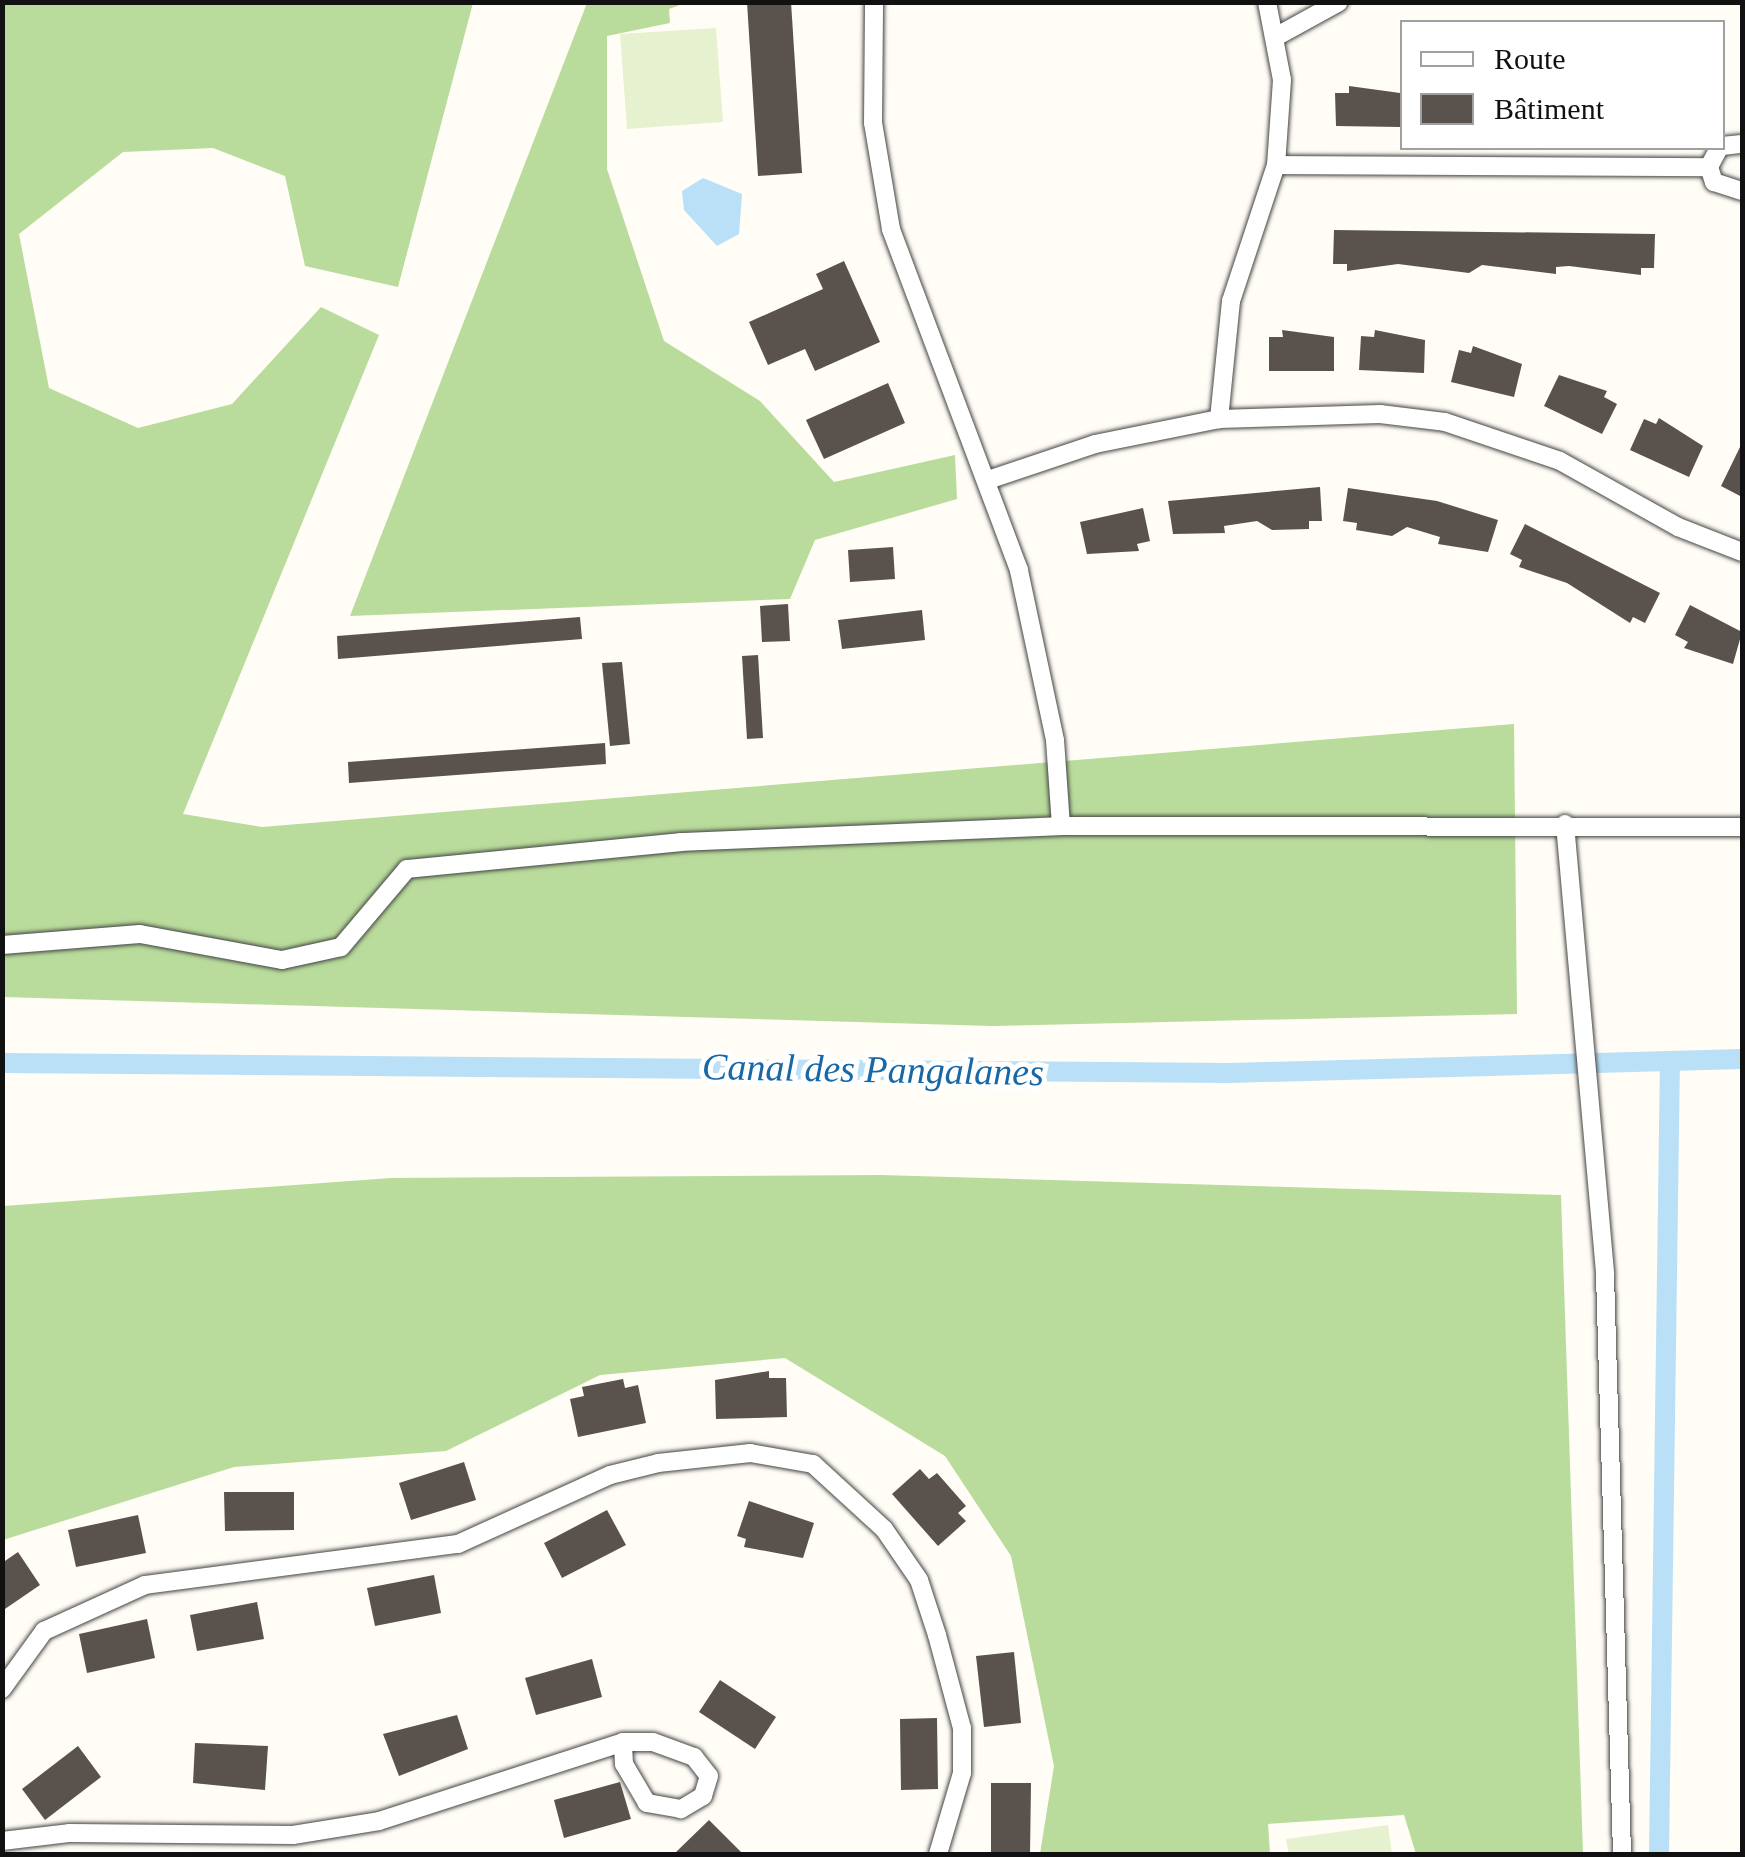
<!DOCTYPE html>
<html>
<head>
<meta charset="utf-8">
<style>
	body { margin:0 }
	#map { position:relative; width:1745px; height:1857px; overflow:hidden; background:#fffdf5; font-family:"Times New Roman",serif }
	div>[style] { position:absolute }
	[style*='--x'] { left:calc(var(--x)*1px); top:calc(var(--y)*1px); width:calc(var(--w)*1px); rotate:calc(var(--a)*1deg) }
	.forest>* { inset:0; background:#b9dc9c }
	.pitch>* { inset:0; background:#e6f2cf }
	.water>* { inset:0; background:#b9e0f7 }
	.canal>* { height:20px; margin:-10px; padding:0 10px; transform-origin:10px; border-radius:10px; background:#b9e0f7 }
	.building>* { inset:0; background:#5a524d }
	.roads { filter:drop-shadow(0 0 2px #444) drop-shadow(0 0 2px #444) }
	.minor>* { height:18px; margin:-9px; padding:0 9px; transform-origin:9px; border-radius:9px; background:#fff }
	span { translate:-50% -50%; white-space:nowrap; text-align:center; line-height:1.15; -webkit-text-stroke:10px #fff; paint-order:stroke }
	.water-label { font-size:38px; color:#1768a6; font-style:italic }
	.frame { position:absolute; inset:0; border:5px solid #111; pointer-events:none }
	.legend { position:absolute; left:1400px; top:20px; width:325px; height:130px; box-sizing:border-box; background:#fff; border:2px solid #a0a0a0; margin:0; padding:12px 18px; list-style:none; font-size:30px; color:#111 }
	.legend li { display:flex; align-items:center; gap:20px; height:50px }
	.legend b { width:50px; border:2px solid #a0a0a0 }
</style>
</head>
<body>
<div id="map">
	<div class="forest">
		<i style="clip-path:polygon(3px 3px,473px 3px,398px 287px,305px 266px,285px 176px,213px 148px,123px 152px,19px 234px,49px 388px,138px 428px,232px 404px,321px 307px,379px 335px,183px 814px,262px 827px,1514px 724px,1517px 1014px,992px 1026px,3px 997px)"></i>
		<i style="clip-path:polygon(587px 3px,685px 3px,669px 9px,670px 23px,607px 36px,607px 169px,664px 341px,760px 401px,834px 482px,955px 455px,957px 499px,815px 540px,790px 599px,350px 616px)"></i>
		<i style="clip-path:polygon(881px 1175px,1561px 1195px,1583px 1854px,1416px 1854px,1404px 1815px,1268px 1824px,1270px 1854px,1040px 1854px,1054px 1766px,1011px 1556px,945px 1456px,785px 1358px,600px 1375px,446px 1451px,234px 1467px,3px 1540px,3px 1206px,391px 1178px)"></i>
	</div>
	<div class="pitch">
		<i style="clip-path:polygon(716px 28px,723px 122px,627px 129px,620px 34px)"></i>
		<i style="clip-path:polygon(1388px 1825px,1392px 1854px,1289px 1854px,1286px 1839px)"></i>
	</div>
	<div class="water">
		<i style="clip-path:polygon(703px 178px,742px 194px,739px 234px,717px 246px,684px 210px,682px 191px)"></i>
	</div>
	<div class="canal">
		<i style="--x:2;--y:1063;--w:1228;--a:0.47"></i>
		<i style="--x:1230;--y:1073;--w:512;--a:-1.57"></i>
		<i style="--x:1659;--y:1854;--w:793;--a:-89.21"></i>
	</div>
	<div class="building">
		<i style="clip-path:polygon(747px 2px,791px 2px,802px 173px,758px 176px)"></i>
		<i style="clip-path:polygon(1349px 86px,1400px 93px,1400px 127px,1336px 126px,1335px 93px,1349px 93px)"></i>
		<i style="clip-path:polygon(1334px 230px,1655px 234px,1654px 268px,1641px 268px,1641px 275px,1569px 266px,1556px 267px,1556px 274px,1482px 265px,1469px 273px,1398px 264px,1347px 271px,1347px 264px,1333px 264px)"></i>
		<i style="clip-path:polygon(844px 261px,880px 342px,815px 371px,805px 349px,768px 365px,749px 322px,823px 289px,816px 274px)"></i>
		<i style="clip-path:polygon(1282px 330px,1334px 337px,1334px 371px,1269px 371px,1269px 337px,1283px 337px)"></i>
		<i style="clip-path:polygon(1375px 330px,1425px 340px,1424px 373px,1359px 370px,1361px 336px,1374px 337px)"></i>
		<i style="clip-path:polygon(1473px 346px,1522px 364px,1514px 397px,1451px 382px,1459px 350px,1471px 353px)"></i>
		<i style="clip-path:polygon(1559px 375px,1607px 391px,1604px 397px,1617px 404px,1602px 434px,1544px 406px)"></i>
		<i style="clip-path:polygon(888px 383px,905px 423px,824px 459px,806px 420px)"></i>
		<i style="clip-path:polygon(1659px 418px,1703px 446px,1689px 477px,1630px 450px,1644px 419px,1656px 424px)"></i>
		<i style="clip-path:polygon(1742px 443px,1742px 497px,1721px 486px)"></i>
		<i style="clip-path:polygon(1320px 487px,1322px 521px,1309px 521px,1309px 529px,1272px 530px,1257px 521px,1224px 526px,1225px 533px,1173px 534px,1168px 501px)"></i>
		<i style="clip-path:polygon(1348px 488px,1437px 501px,1498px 520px,1488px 552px,1438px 544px,1440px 537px,1407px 527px,1392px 536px,1356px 530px,1357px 523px,1343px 521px)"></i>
		<i style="clip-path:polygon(1143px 508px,1150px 541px,1137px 544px,1139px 551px,1087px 554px,1080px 522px)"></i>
		<i style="clip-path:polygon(1525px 524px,1660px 593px,1645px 623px,1633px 617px,1630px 623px,1567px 583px,1519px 567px,1522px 560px,1510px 554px)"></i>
		<i style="clip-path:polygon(893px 547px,895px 579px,850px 582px,848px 550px)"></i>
		<i style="clip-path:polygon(788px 604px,790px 641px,762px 642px,760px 606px)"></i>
		<i style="clip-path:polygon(1690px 605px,1742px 632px,1733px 664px,1684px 648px,1688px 642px,1675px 635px)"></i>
		<i style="clip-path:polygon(922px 610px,925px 640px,842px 649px,838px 620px)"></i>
		<i style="clip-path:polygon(580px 617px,582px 639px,338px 659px,337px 636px)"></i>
		<i style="clip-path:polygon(758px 655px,763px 738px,747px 739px,742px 656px)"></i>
		<i style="clip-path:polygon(622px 662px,630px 744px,610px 746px,602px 663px)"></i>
		<i style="clip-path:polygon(605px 743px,606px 764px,349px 783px,348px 762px)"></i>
		<i style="clip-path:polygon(769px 1371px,769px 1378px,786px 1378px,787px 1417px,716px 1419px,715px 1380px)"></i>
		<i style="clip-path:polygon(623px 1379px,625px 1388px,638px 1385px,646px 1423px,578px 1437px,570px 1399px,584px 1396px,582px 1387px)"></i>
		<i style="clip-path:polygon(464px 1462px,476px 1500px,411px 1520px,399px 1483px)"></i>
		<i style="clip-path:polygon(920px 1469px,929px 1479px,937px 1473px,966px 1506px,958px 1513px,966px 1521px,938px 1546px,892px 1494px)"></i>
		<i style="clip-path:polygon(224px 1492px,294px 1492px,294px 1530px,225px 1531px)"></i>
		<i style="clip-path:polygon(749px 1501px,814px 1523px,803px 1558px,744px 1547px,746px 1539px,737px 1536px)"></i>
		<i style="clip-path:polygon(607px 1510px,626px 1545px,562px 1578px,544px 1543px)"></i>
		<i style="clip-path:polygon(138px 1515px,146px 1553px,76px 1567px,68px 1530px)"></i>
		<i style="clip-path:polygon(18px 1552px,40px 1585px,2px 1611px,2px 1563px)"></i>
		<i style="clip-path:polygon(434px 1575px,441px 1613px,375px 1626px,367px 1588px)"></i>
		<i style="clip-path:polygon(257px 1602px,264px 1639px,197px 1651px,190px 1615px)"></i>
		<i style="clip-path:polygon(147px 1619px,155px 1658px,87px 1673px,79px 1634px)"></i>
		<i style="clip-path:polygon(1014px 1652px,1021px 1723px,984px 1727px,976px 1656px)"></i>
		<i style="clip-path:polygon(592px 1659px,602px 1697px,536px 1715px,525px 1678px)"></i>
		<i style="clip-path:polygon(720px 1680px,776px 1717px,755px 1749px,699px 1712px)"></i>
		<i style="clip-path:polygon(457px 1715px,468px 1749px,399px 1776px,383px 1734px)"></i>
		<i style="clip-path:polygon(937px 1718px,938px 1789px,901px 1790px,900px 1719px)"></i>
		<i style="clip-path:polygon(195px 1743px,268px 1746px,265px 1790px,193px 1783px)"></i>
		<i style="clip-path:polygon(78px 1746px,101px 1777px,45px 1820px,22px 1789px)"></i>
		<i style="clip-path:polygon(620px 1782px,631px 1819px,564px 1838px,554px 1800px)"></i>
		<i style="clip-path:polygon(991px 1783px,1031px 1783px,1030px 1854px,991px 1854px)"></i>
		<i style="clip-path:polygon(709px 1820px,743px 1854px,674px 1854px)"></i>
	</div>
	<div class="roads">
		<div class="minor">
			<i style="--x:1267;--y:2;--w:79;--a:79.1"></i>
			<i style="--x:1282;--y:80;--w:85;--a:94"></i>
			<i style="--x:1276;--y:165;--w:433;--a:0.3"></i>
			<i style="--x:1279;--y:35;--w:68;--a:-28.8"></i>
			<i style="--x:1722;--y:146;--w:20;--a:-6"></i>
			<i style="--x:1719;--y:148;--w:21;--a:118"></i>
			<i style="--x:1709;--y:167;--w:16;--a:72"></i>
			<i style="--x:1714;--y:182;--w:29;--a:18"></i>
			<i style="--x:1276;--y:165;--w:143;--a:108.3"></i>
			<i style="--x:1231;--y:301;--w:119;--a:95.8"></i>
			<i style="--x:1219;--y:419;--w:161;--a:-1.8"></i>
			<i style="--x:1380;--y:414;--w:65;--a:7"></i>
			<i style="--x:1445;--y:422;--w:121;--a:18.7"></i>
			<i style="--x:1560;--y:461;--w:135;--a:29.2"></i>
			<i style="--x:1678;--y:527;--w:69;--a:21.3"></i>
			<i style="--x:991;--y:479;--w:110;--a:-18.6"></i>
			<i style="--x:1095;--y:444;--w:126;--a:-11.4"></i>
			<i style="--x:1565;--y:824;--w:452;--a:84.9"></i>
			<i style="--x:1605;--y:1274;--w:580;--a:88.32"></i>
			<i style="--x:1061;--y:826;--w:681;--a:0.08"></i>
			<i style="--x:2;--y:945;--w:138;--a:-4.6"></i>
			<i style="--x:140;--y:934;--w:144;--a:10.4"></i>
			<i style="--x:282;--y:960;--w:60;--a:-12.4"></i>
			<i style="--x:341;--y:947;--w:102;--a:-49.8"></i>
			<i style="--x:407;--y:869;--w:275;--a:-5.6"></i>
			<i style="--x:681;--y:842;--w:380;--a:-2.4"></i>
			<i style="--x:1061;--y:826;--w:86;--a:-94"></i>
			<i style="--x:1055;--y:740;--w:174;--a:-102"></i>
			<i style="--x:1019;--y:570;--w:364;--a:-110.6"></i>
			<i style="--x:891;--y:229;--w:108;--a:-99.6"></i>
			<i style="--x:873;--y:123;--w:121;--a:-89.5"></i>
			<i style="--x:2;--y:1689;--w:72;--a:-54.1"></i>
			<i style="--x:44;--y:1631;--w:111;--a:-24.5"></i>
			<i style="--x:145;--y:1585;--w:316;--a:-7.5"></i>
			<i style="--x:458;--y:1544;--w:167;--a:-24.4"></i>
			<i style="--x:610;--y:1475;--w:49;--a:-14"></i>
			<i style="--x:658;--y:1463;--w:93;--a:-6.2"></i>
			<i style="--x:750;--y:1453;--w:64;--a:9.9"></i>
			<i style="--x:813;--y:1464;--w:96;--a:42.5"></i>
			<i style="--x:884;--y:1529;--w:62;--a:55.5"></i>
			<i style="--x:919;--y:1580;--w:58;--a:71.9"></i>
			<i style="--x:937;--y:1635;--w:96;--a:75"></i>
			<i style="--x:962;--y:1728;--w:45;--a:90"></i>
			<i style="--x:962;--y:1773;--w:84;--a:106.5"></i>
			<i style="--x:2;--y:1841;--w:67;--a:-6.8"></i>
			<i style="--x:69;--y:1833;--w:224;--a:0.5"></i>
			<i style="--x:293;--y:1835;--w:87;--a:-9.2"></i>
			<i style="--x:379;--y:1821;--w:256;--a:-17.9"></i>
			<i style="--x:623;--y:1742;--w:30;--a:0"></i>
			<i style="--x:653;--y:1742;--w:44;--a:20.1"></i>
			<i style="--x:694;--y:1757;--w:24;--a:52"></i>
			<i style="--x:709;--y:1776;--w:21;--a:107"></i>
			<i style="--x:703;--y:1796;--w:26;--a:149"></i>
			<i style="--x:681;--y:1809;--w:35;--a:-170"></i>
			<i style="--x:647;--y:1803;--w:45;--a:-120.5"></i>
			<i style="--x:624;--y:1764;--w:22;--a:-93"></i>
		</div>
	</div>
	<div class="water-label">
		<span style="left:873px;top:1070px;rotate:1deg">Canal des Pangalanes</span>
	</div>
	<div class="frame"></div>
	<ul class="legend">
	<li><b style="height:12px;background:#fff"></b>Route</li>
	<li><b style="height:28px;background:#5a524d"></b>Bâtiment</li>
	</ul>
</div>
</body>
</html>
